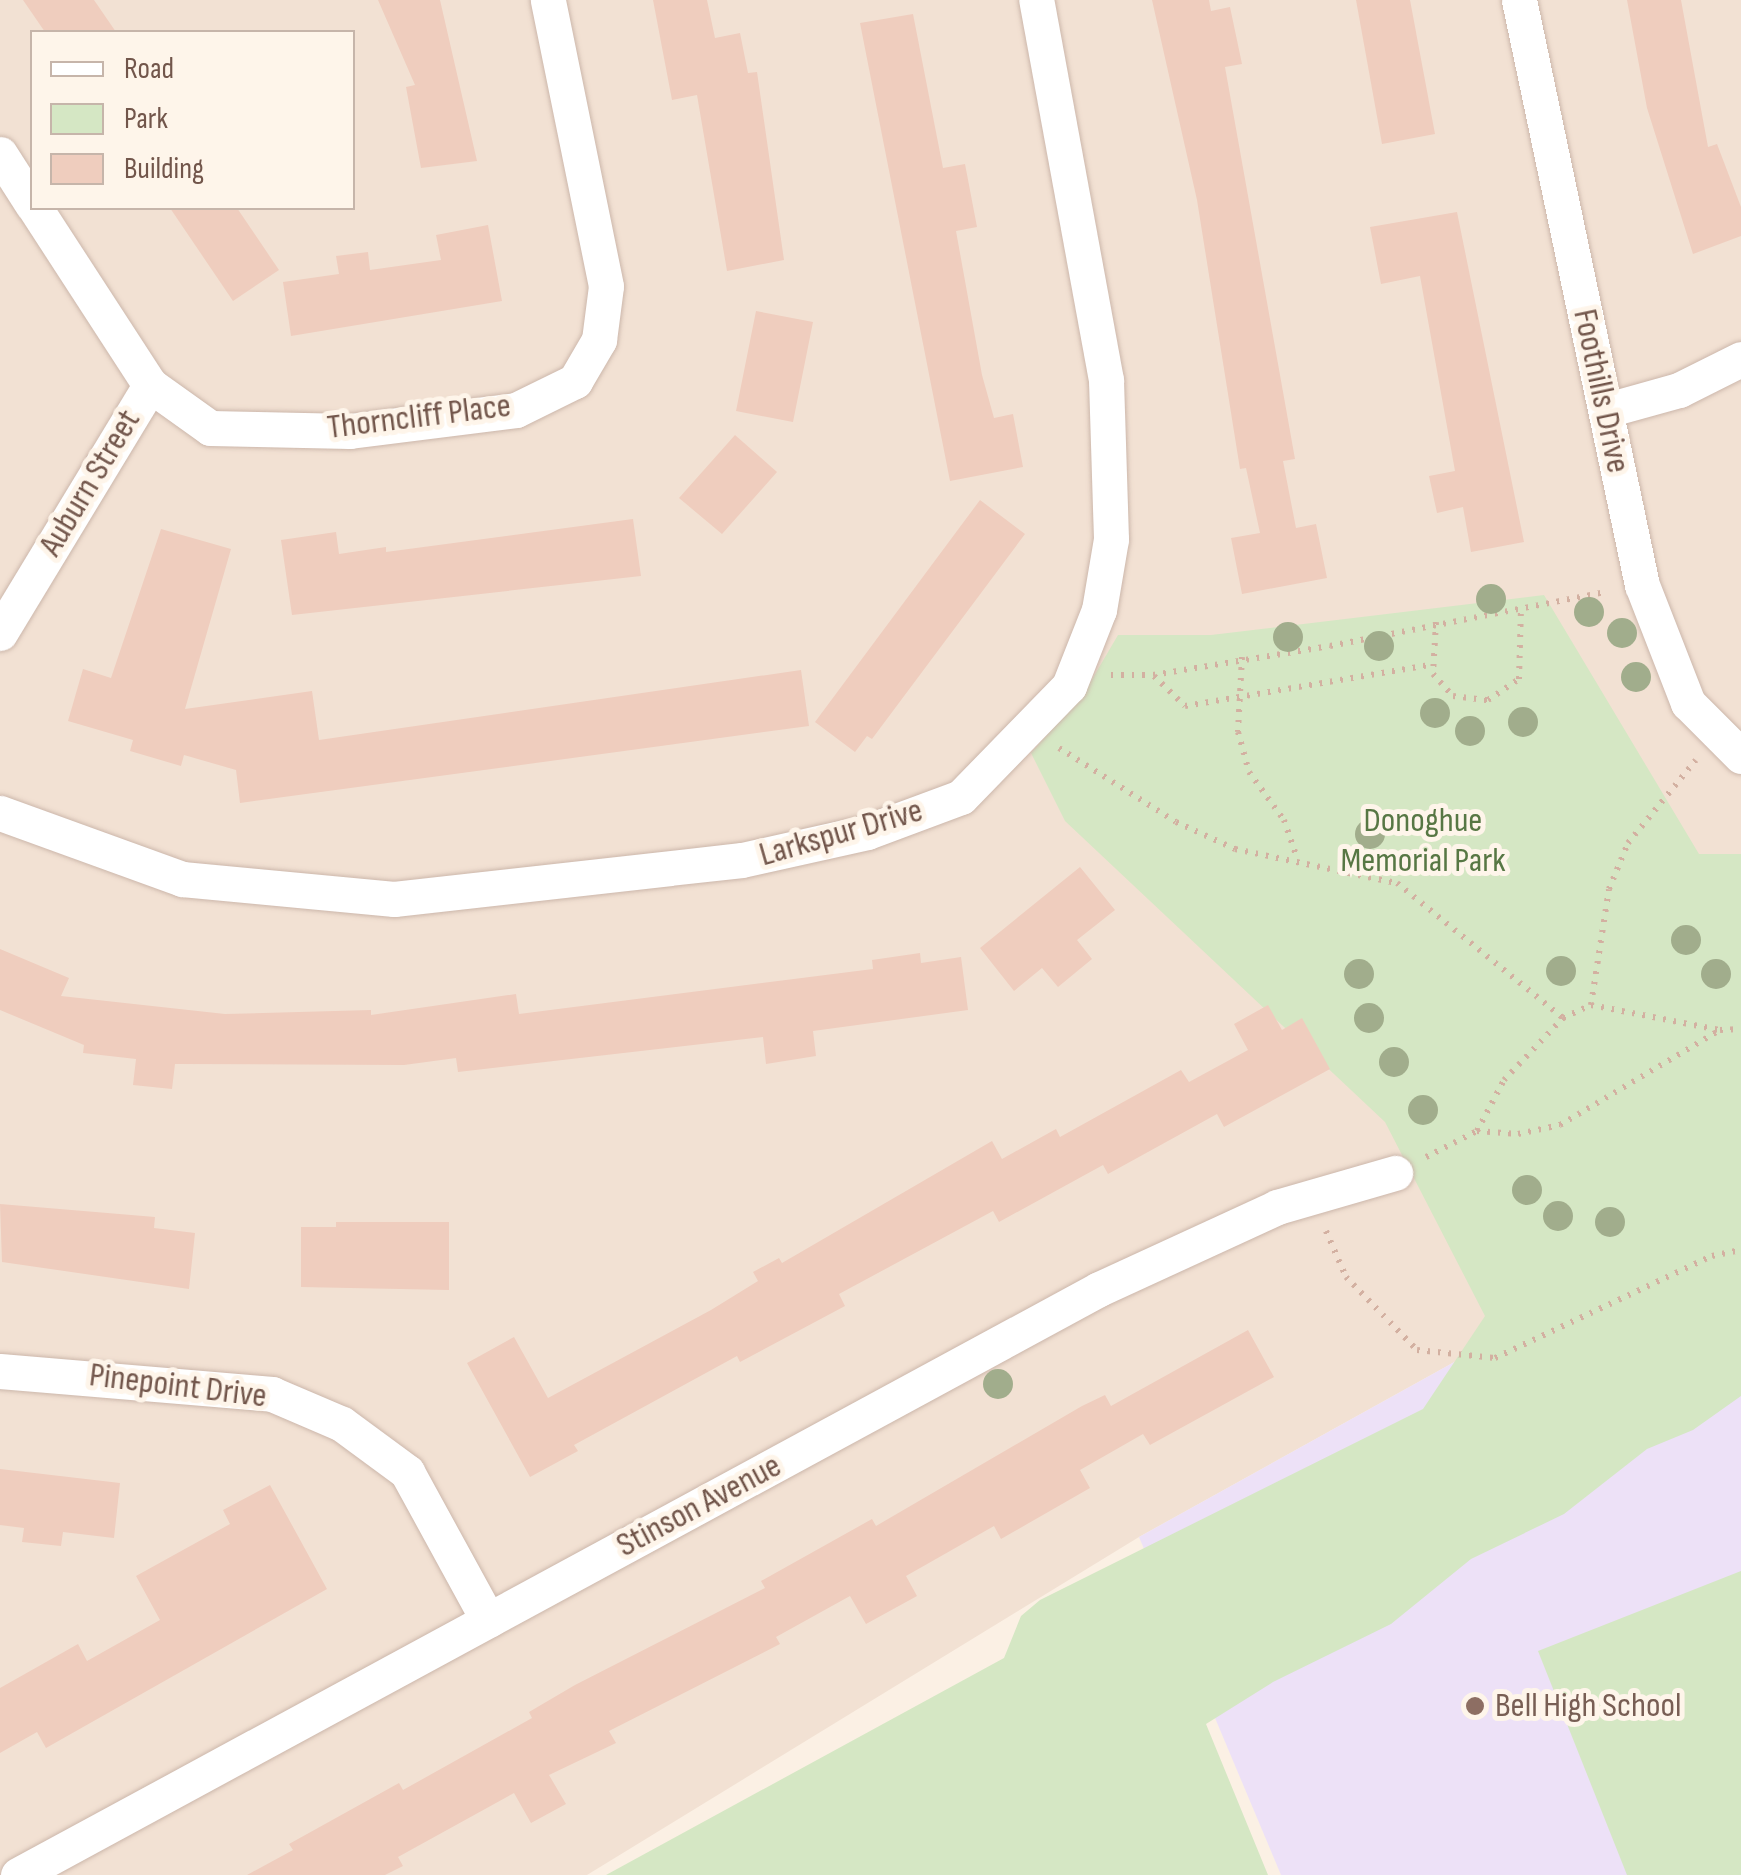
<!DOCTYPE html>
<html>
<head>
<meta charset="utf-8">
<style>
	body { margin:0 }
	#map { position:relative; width:1741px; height:1875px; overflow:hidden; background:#fbf0e4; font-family:"Sofia Sans Condensed",sans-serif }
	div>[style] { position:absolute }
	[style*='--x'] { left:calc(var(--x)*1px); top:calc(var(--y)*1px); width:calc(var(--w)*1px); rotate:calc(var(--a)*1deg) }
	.residential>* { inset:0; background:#f2e1d3 }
	.education>* { inset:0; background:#ede1f7 }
	.green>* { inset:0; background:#d5e7c4 }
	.building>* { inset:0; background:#efcdbe }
	.path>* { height:6px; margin-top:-3px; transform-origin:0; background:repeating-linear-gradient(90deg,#d3b0a1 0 2.5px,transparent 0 10.5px) }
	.roads { filter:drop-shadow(0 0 2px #ccb7ab) drop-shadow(0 0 2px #ccb7ab) }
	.street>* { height:35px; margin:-17.5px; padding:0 17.5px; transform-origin:17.5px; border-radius:17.5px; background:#fff }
	.trees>* { width:30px; height:30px; margin:-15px; border-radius:50%; background:#a1ad8c }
	.dots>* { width:28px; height:28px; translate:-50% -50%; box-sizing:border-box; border:5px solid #fef5ea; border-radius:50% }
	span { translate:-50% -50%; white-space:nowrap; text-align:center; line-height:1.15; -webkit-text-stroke:10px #fef5ea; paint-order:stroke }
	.street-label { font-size:35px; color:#72564b }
	.park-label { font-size:35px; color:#577744 }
	.education-label { font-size:35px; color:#785e54 }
	.left { translate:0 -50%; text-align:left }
	.legend { position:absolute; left:30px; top:30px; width:325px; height:180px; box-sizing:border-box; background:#fef5ea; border:2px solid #c6b5aa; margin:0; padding:12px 18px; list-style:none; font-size:30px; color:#72564b }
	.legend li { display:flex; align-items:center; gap:20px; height:50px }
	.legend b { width:50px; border:2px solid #c6b5aa }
</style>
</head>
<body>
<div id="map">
	<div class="residential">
		<i style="clip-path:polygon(evenodd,0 0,1741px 0,1741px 1203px,1139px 1537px,587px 1875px,0 1875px,0 0,32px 32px,352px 32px,352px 208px,32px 208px,32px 32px)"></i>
	</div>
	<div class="education">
		<i style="clip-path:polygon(1741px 1203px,1741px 1875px,1281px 1875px,1139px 1537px)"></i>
	</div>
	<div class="green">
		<i style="clip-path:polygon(1544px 595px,1699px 854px,1741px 854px,1741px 1396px,1693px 1430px,1647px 1449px,1564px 1514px,1471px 1559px,1391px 1624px,1273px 1682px,1206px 1724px,1268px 1875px,606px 1875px,1004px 1658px,1021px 1616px,1040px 1600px,1423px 1409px,1485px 1316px,1385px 1122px,1065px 821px,1031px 753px,1084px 693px,1118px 635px,1211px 635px)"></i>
		<i style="clip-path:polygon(1741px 1571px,1741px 1875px,1627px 1875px,1538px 1651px)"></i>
	</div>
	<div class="building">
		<i style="clip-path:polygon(23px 0,94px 0,116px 32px,45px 32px)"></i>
		<i style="clip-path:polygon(378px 0,440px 0,477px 161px,421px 168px,406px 87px,415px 85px)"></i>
		<i style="clip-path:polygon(653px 0,707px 0,715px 38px,740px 33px,748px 73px,757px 72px,784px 260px,727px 271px,697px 95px,672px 100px)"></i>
		<i style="clip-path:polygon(1152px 0,1209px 0,1211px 11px,1230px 7px,1242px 64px,1225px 67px,1295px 459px,1283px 461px,1296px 528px,1316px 524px,1327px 578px,1242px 594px,1231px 538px,1260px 533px,1246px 468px,1240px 469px,1197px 200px)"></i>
		<i style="clip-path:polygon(1356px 0,1410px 0,1435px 134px,1382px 144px)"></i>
		<i style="clip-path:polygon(1627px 0,1681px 0,1708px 147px,1717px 144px,1741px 207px,1741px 236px,1693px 254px,1647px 108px)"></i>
		<i style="clip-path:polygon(913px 14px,943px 168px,965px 164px,977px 227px,956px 231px,982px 375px,994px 418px,1013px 414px,1023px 467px,950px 481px,860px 23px)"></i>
		<i style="clip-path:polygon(170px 208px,237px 208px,279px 270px,233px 301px)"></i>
		<i style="clip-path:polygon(1457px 212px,1524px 542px,1471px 552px,1463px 507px,1437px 513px,1429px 476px,1455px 471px,1420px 276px,1381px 284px,1370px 227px)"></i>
		<i style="clip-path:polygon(488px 225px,502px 301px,291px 336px,283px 282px,339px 274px,336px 256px,368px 252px,370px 270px,441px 260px,436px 235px)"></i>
		<i style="clip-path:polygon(756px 311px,813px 322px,793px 422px,736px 411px)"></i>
		<i style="clip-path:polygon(735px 435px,777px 472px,722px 534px,679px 498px)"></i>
		<i style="clip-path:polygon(980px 500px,1025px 534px,872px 739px,867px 736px,855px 752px,815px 722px)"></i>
		<i style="clip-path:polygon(633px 519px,641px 576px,292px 615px,281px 540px,336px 532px,339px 554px,386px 547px,386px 552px)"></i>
		<i style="clip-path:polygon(161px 529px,231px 549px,185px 709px,312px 691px,319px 740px,801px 670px,809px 726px,240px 803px,236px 770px,184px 755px,181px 766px,130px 751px,133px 740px,68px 721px,83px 669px,111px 678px)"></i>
		<i style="clip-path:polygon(1080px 867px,1115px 910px,1077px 940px,1092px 959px,1058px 987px,1042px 968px,1014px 991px,980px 948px)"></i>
		<i style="clip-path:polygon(0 949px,69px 978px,61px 996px,225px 1014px,371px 1010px,371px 1015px,516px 994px,519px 1014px,873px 969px,872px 960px,920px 953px,921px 963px,961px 957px,968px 1010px,813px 1031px,816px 1056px,766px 1064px,763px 1037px,458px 1072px,456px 1058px,404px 1065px,175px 1064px,172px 1089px,133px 1085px,136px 1059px,83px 1053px,84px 1045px,0 1010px)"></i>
		<i style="clip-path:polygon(1268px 1005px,1282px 1030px,1302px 1018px,1330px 1069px,1224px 1127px,1217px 1114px,1108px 1174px,1103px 1165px,999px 1222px,993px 1211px,839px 1294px,845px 1306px,740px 1362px,737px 1356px,574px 1445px,578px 1451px,530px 1477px,467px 1363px,514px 1337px,548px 1398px,711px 1310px,758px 1281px,753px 1272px,779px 1258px,782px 1263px,992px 1141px,1002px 1159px,1056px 1129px,1060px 1137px,1181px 1070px,1189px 1082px,1248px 1050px,1234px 1024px)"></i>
		<i style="clip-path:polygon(0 1204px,155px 1217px,154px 1228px,195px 1233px,189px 1289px,2px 1262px)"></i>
		<i style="clip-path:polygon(336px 1222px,449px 1222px,449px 1290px,301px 1287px,301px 1227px,336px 1227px)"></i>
		<i style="clip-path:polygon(1248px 1330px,1274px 1377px,1150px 1445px,1143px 1434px,1080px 1470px,1090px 1488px,1001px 1539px,994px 1526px,906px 1576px,917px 1596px,866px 1624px,850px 1596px,776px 1637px,780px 1644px,609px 1731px,616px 1743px,549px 1775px,566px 1804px,531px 1823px,514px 1793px,398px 1857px,403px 1866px,385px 1875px,247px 1875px,293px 1850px,289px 1844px,399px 1783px,403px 1790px,532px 1718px,529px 1712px,575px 1685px,765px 1588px,761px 1581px,872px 1519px,876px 1526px,1082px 1406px,1105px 1395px,1111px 1406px)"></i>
		<i style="clip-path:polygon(0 1469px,120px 1483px,114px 1538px,63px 1532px,61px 1546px,22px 1542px,24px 1528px,0 1525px)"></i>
		<i style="clip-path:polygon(270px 1485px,327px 1589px,46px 1748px,37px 1732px,0 1753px,0 1688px,78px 1644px,87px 1661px,160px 1620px,136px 1576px,230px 1524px,223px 1510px)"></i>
	</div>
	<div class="path">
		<i style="--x:1436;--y:622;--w:52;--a:93.3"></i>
		<i style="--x:1433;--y:674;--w:30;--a:48"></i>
		<i style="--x:1453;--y:696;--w:35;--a:7"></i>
		<i style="--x:1488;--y:700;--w:37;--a:-34"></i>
		<i style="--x:1519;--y:679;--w:71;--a:-88.4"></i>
		<i style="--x:1242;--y:657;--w:75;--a:93.1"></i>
		<i style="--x:1238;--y:732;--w:41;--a:74.6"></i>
		<i style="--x:1249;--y:772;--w:59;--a:53.9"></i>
		<i style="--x:1284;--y:820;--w:40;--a:71.1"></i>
		<i style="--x:1111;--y:675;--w:42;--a:0"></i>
		<i style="--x:1153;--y:675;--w:179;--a:-9.3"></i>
		<i style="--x:1330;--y:646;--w:280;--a:-11.1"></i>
		<i style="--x:1154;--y:676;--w:43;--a:44.1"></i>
		<i style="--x:1185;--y:706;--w:248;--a:-9.5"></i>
		<i style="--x:1059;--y:748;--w:138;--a:32.3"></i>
		<i style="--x:1176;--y:822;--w:65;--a:24.6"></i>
		<i style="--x:1235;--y:849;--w:166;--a:11.9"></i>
		<i style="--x:1397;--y:883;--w:214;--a:39.1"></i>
		<i style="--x:1591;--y:1005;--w:117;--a:-81.2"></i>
		<i style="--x:1609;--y:889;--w:50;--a:-67.6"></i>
		<i style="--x:1628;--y:843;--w:107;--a:-50.7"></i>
		<i style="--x:1477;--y:1131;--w:41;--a:4.2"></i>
		<i style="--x:1518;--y:1134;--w:43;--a:-12.1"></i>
		<i style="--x:1560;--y:1125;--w:186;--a:-30.7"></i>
		<i style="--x:1720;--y:1030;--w:21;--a:-3"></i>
		<i style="--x:1426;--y:1157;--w:57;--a:-27"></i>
		<i style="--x:1477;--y:1131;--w:58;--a:-62.1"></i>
		<i style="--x:1504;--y:1080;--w:86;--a:-46.4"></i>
		<i style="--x:1563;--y:1018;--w:31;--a:-25"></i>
		<i style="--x:1591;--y:1005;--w:131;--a:11"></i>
		<i style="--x:1326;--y:1231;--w:50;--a:66.5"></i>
		<i style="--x:1346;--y:1277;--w:102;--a:45.8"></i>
		<i style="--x:1417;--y:1350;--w:78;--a:5.9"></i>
		<i style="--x:1495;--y:1358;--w:240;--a:-25.2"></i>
		<i style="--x:1712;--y:1256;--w:30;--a:-12"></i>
	</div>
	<div class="roads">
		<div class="street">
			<i style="--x:1519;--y:0;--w:598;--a:78.13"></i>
			<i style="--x:1642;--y:585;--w:127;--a:68.7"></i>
			<i style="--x:1688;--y:703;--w:75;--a:45"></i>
			<i style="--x:0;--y:154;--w:59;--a:57.4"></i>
			<i style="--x:35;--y:208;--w:211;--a:57"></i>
			<i style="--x:150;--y:385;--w:74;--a:35.6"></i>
			<i style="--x:210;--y:428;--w:140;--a:1.2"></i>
			<i style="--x:350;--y:431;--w:167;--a:-7.2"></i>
			<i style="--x:516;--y:410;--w:66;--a:-26.2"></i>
			<i style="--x:575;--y:381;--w:48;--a:-59.7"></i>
			<i style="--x:599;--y:340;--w:54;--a:-82.6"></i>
			<i style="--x:606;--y:286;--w:292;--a:-101.5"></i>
			<i style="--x:1607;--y:410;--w:75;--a:-15.5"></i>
			<i style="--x:1679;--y:390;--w:69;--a:-26.6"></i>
			<i style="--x:0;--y:633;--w:290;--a:-58.8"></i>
			<i style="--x:0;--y:813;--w:194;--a:19.9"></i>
			<i style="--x:182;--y:879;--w:213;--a:5.4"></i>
			<i style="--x:394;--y:899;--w:350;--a:-6.4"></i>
			<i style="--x:742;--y:860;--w:128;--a:-12.6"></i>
			<i style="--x:867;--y:832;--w:100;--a:-20.4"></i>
			<i style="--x:961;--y:797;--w:155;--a:-45.8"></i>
			<i style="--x:1069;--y:686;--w:82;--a:-68.5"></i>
			<i style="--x:1099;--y:610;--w:72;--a:-80.4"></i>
			<i style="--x:1111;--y:539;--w:159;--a:-91.8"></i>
			<i style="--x:1106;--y:380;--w:386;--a:-100.4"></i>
			<i style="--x:0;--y:1371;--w:273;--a:4.8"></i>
			<i style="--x:272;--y:1394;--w:76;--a:23.2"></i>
			<i style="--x:342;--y:1424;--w:81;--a:36.4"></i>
			<i style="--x:407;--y:1472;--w:169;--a:61.3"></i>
			<i style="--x:18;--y:1875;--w:1230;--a:-28.46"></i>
			<i style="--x:1099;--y:1289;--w:196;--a:-24.7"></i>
			<i style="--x:1277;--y:1207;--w:123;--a:-16.1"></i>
		</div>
	</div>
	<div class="trees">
		<i style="left:1491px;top:599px"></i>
		<i style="left:1589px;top:612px"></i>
		<i style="left:1622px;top:633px"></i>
		<i style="left:1288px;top:637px"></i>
		<i style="left:1379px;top:646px"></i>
		<i style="left:1636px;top:677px"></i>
		<i style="left:1435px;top:713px"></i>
		<i style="left:1523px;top:722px"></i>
		<i style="left:1470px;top:731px"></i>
		<i style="left:1370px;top:834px"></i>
		<i style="left:1686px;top:940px"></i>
		<i style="left:1561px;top:971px"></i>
		<i style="left:1359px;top:974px"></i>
		<i style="left:1716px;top:974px"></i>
		<i style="left:1369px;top:1018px"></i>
		<i style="left:1394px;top:1062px"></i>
		<i style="left:1423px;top:1110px"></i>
		<i style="left:1527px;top:1190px"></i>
		<i style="left:1558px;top:1216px"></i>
		<i style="left:1610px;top:1222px"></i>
		<i style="left:998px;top:1384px"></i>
	</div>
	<div class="dots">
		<i style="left:1475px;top:1706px;background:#8d6e63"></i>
	</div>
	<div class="street-label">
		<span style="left:1601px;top:391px;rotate:78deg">Foothills Drive</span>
		<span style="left:419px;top:417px;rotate:-7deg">Thorncliff Place</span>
		<span style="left:90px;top:483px;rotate:-59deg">Auburn Street</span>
		<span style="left:841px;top:833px;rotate:-16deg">Larkspur Drive</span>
		<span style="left:178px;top:1386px;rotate:7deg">Pinepoint Drive</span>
		<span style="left:699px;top:1506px;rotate:-28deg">Stinson Avenue</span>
	</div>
	<div class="park-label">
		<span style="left:1423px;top:841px">Donoghue<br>Memorial Park</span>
	</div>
	<div class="education-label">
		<span class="left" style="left:1495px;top:1706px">Bell High School</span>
	</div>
	<ul class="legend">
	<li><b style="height:12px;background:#fff"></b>Road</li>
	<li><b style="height:28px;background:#d5e7c4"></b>Park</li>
	<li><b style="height:28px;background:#efcdbe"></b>Building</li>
	</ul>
</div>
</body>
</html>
